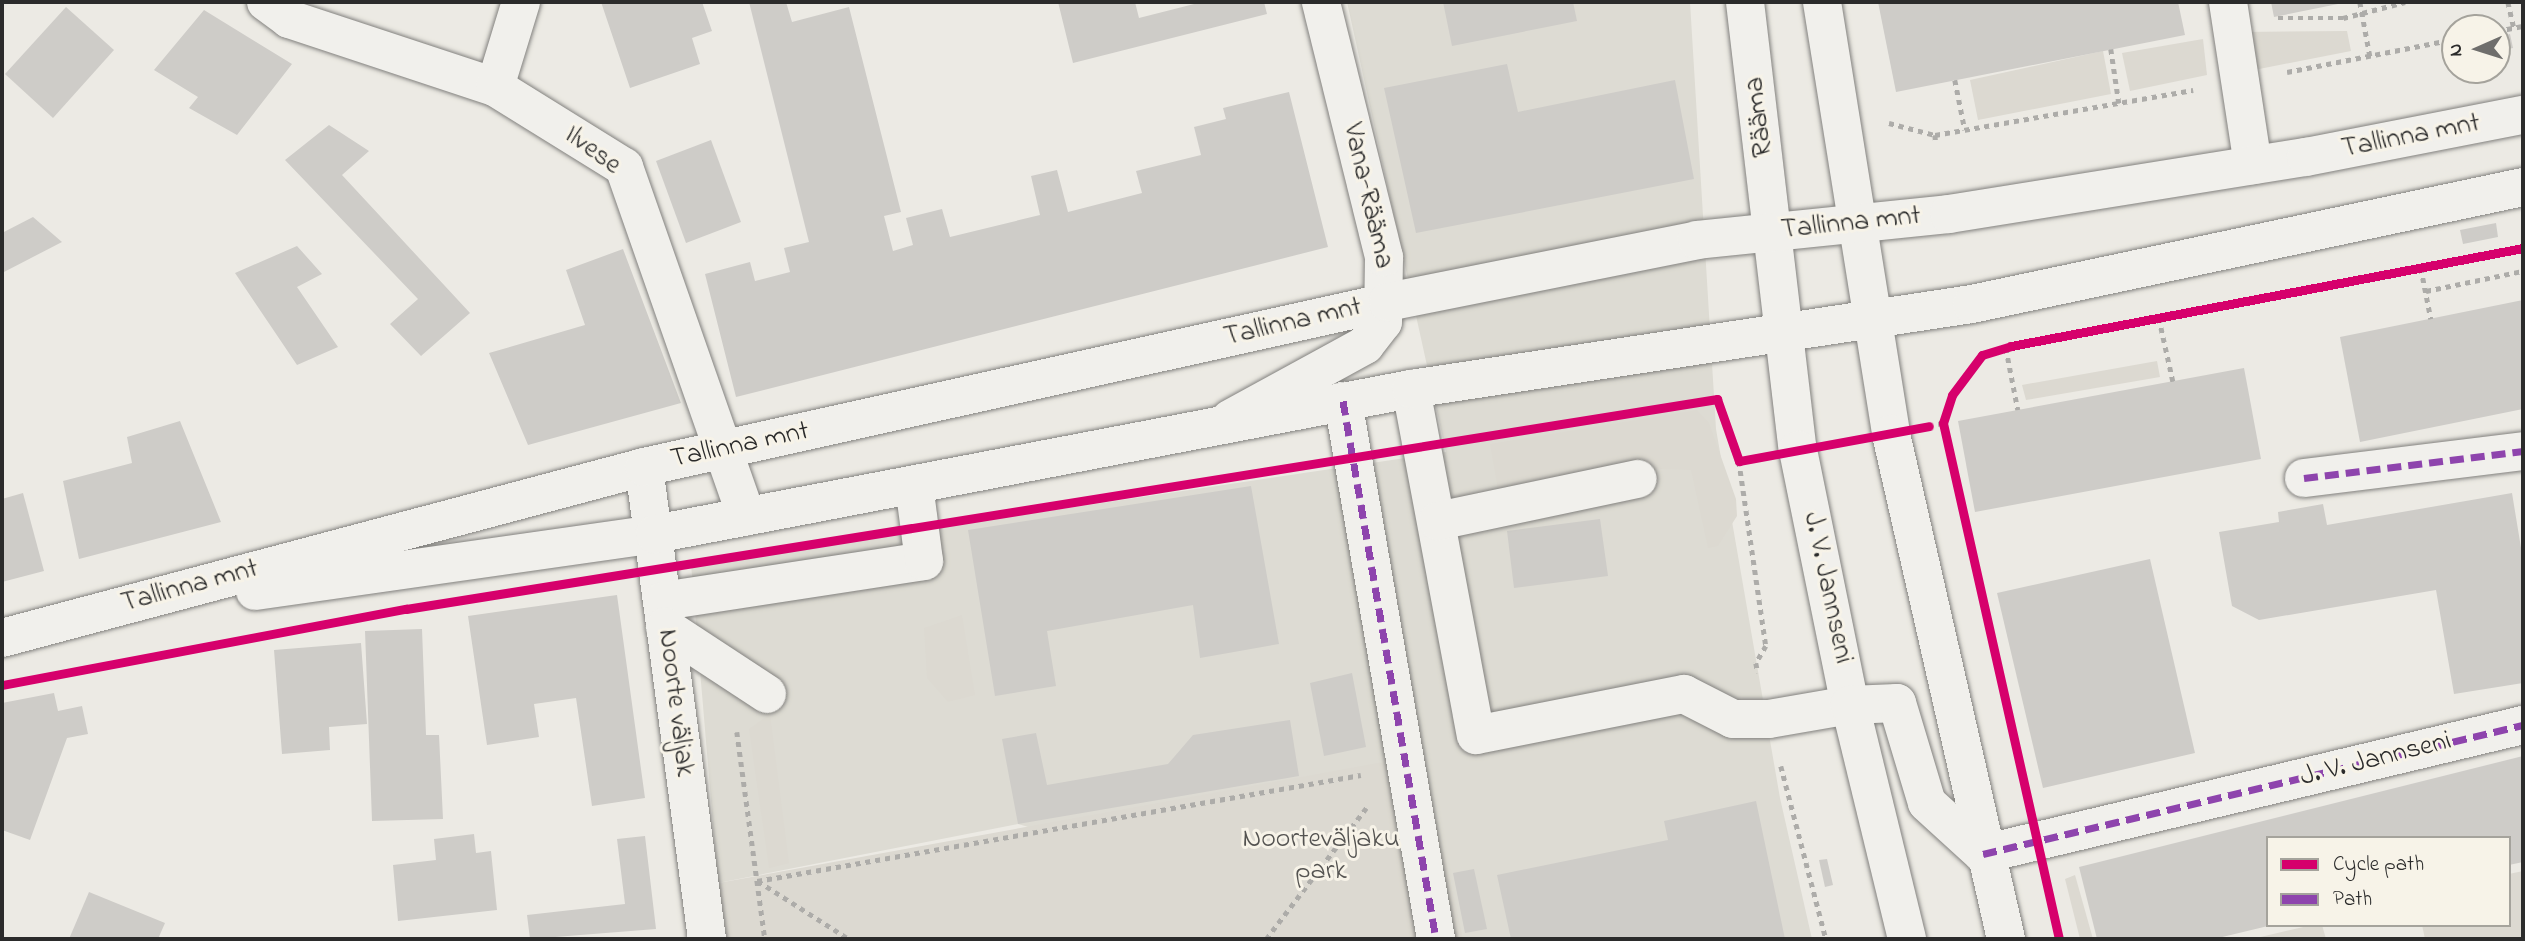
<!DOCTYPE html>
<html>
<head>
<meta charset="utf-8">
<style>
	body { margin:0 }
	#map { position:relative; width:2525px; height:941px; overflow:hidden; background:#eceae4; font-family:"Indie Flower",sans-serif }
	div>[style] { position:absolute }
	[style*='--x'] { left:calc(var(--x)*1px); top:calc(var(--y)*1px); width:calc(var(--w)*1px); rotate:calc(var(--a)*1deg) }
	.built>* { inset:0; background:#dddbd3 }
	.green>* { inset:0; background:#dcd9d1 }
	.building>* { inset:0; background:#ceccc8 }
	.path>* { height:4.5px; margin-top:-2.25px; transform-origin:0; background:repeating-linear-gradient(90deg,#adaca9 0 5px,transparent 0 10px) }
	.roads { filter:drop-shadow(0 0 2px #82817e) drop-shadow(0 0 2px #82817e) }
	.minor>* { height:38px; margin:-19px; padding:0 19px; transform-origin:19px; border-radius:19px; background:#f1f0ec }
	.major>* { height:38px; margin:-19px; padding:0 19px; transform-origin:19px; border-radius:19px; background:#f1f0ec }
	.quiet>* { height:7px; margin-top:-3.5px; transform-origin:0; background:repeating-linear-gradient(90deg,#8e44ad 0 14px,transparent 0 21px) }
	.cycleway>* { height:9px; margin:-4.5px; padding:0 4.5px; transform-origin:4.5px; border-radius:4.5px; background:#d6006c }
	span { translate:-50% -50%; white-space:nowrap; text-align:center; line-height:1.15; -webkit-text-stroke:6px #f7f3e8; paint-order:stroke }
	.street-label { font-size:28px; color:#2b2b2b }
	.park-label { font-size:28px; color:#545351 }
	.frame { position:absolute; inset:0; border:4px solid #2b2b2b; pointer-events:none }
	.legend { position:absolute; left:2266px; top:836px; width:245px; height:91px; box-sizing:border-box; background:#f7f3e8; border:2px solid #a5a39c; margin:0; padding:9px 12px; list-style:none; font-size:21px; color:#2b2b2b }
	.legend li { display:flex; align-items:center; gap:14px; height:35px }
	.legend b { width:35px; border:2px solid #a5a39c }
	.north { position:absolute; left:2441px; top:14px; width:70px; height:70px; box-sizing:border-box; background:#f7f3e8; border:2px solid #a5a39c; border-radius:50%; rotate:267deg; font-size:19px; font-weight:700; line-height:28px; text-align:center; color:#2b2b2b }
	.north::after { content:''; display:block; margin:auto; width:24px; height:32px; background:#6f6e6c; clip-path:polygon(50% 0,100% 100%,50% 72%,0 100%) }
</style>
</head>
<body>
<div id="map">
	<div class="built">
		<i style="clip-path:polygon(1347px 2px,1690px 2px,1716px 429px,1780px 798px,1812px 939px,1421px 939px,1018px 824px,718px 883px,691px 564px,1446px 452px)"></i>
	</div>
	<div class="green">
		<i style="clip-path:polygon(2347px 31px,2351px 51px,2249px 71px,2241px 32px)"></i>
		<i style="clip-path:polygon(2203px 39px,2207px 75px,2130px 91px,2122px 53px)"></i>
		<i style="clip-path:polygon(2103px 51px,2111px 94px,1978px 120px,1970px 80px)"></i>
		<i style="clip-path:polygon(2157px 361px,2160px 377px,2026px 400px,2022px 385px)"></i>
		<i style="clip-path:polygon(1697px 410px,1709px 423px,1736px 499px,1737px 516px,1718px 546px,1708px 548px,1691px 470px,1635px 468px,1499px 495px,1490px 444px)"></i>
		<i style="clip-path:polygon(962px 615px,975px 695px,948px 702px,927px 678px,924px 628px)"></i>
		<i style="clip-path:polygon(770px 714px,789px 863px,769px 868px,749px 729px)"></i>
		<i style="clip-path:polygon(1389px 761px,1421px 939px,727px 939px,718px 883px)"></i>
		<i style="clip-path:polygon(1444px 852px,1463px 939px,1450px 939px,1433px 853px)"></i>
		<i style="clip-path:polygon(2523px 871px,2523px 939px,2425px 939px,2422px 925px,2509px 925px,2509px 874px)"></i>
		<i style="clip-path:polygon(2075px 875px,2093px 939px,2080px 939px,2065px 879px)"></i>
		<i style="clip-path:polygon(2312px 925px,2322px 925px,2326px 939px,2252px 939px)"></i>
	</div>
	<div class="building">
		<i style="clip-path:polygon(601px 2px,702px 2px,712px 31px,692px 38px,700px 64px,630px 88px)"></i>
		<i style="clip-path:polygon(749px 2px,786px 2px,792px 22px,849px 7px,901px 212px,884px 216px,893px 251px,913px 245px,906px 218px,942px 209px,950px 237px,1040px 215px,1031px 176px,1057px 170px,1068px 212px,1142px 193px,1136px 171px,1201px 155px,1194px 127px,1226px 119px,1223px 108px,1289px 92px,1328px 247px,736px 397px,705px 274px,750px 262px,755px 281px,790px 272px,784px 248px,809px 242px)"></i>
		<i style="clip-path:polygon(1058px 2px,1135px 2px,1139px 18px,1202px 2px,1264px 2px,1267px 14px,1073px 63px)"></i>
		<i style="clip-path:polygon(1443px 2px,1573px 2px,1577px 21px,1452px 46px)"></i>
		<i style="clip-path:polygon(1878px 2px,2178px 2px,2185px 35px,1896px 92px)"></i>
		<i style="clip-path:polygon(2271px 2px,2343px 2px,2343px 3px,2274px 17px)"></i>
		<i style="clip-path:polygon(66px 7px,114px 50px,53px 118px,5px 74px)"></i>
		<i style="clip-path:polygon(204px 10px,292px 64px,237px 135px,189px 108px,198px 97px,154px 70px)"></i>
		<i style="clip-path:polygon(2510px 34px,2513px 48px,2497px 51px,2497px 37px)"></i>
		<i style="clip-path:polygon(1507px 64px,1518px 112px,1675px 80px,1694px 179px,1416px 233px,1384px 88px)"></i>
		<i style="clip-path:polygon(329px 125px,369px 151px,342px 175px,470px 313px,421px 356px,390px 324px,418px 299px,285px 160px)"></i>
		<i style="clip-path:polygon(711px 140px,741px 222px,686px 243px,656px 161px)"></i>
		<i style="clip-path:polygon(33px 217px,62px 242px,2px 273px,2px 233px)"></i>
		<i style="clip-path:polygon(2496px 223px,2498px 237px,2463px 244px,2460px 230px)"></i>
		<i style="clip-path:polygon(297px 246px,322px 274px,297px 287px,338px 347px,297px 365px,235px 273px)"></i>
		<i style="clip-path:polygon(623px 249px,681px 403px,528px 445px,489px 353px,585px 325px,566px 270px)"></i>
		<i style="clip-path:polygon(2523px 300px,2523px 409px,2360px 442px,2340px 337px)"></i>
		<i style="clip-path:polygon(2244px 368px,2261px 459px,1975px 512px,1958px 421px)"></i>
		<i style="clip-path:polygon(180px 421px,221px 522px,79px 559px,63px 481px,132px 463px,127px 437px)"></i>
		<i style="clip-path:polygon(1251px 486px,1279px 644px,1200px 658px,1193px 605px,1047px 631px,1056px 686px,995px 696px,968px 530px)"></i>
		<i style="clip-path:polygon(23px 493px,44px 571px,2px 582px,2px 499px)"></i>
		<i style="clip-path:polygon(2512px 493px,2523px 560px,2523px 683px,2454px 694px,2436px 590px,2259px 620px,2232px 606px,2219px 532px,2279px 522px,2278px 512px,2323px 504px,2327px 525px)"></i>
		<i style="clip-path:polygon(1600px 519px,1608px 576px,1514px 588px,1507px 531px)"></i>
		<i style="clip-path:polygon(2150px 559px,2195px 753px,2043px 788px,1997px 593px)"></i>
		<i style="clip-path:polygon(617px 595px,645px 798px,592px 806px,576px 698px,534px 704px,539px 737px,487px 745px,468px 616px)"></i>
		<i style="clip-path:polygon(422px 629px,426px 735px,439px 735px,443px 819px,372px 821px,365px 631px)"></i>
		<i style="clip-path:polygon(361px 643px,367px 724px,329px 727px,330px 750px,282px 754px,274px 650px)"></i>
		<i style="clip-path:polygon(1352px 673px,1366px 747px,1324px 756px,1310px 683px)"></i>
		<i style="clip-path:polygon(54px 693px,58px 711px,82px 706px,88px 734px,67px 738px,30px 840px,2px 830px,2px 703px)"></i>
		<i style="clip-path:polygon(1290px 720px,1299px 776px,1018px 824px,1002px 739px,1036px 733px,1047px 785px,1168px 764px,1193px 735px)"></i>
		<i style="clip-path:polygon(2523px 756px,2523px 862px,2509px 865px,2509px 838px,2268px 838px,2268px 926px,2214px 939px,2097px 939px,2079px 867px)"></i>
		<i style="clip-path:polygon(1756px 801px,1785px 939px,1511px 939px,1497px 875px,1668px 840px,1664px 821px)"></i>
		<i style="clip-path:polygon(474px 834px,476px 853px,491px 851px,497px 910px,398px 921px,393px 865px,436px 860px,434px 839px)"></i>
		<i style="clip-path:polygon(645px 836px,656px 929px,530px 939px,527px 915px,625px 904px,617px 839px)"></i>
		<i style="clip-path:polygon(1827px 859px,1833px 885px,1825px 887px,1819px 860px)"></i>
		<i style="clip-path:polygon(1474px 869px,1487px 929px,1465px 933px,1453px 873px)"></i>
		<i style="clip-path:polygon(89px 892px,165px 923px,158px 939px,69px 939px)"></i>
	</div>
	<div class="path">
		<i style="--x:2360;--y:2;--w:55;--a:79.5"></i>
		<i style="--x:2508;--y:2;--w:27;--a:77"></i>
		<i style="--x:2278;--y:18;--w:65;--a:0"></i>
		<i style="--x:2343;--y:18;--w:64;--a:-14.5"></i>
		<i style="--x:2497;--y:31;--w:26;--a:-11"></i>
		<i style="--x:2111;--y:49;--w:55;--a:81.6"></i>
		<i style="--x:2287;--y:72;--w:171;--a:-11.1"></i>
		<i style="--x:1955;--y:80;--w:51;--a:78.7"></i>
		<i style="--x:1889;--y:123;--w:48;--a:14.6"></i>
		<i style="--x:1935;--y:135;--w:262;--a:-9.9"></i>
		<i style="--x:1935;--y:135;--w:8;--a:83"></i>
		<i style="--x:2421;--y:268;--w:52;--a:78.9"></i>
		<i style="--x:2426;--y:291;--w:99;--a:-11.7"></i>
		<i style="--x:2159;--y:318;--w:65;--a:77.5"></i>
		<i style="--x:2006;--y:348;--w:63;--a:79"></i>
		<i style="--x:1938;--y:424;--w:5;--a:-11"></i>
		<i style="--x:1943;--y:423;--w:381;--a:77.4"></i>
		<i style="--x:1739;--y:461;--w:187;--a:81.7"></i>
		<i style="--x:1766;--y:646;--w:20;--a:120"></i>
		<i style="--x:1756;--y:663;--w:10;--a:79"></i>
		<i style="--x:737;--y:732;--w:209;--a:82.3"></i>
		<i style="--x:1781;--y:766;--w:179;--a:75.4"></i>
		<i style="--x:757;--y:881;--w:613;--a:-9.95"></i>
		<i style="--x:758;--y:881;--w:108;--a:32.5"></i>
		<i style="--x:2047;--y:886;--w:54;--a:77.2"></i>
		<i style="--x:1266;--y:939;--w:165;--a:-52.6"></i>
	</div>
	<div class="roads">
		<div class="minor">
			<i style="--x:266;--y:2;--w:29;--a:36"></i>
			<i style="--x:289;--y:19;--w:217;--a:18.3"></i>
			<i style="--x:495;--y:87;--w:152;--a:31.8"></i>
			<i style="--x:624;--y:167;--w:370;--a:70.7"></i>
			<i style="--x:2228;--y:2;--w:165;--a:81.3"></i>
			<i style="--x:495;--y:87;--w:89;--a:-73"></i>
			<i style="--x:1411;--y:389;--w:352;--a:79.4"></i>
			<i style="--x:1476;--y:735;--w:212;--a:-11.2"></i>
			<i style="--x:1684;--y:694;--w:55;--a:27"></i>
			<i style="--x:1733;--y:719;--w:36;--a:0"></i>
			<i style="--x:1769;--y:719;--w:82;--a:-9.8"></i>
			<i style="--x:1343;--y:401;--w:546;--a:80.19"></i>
			<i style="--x:1230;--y:419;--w:154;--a:-28.7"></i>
			<i style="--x:1365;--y:345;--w:29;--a:-52"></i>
			<i style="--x:1383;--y:322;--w:65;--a:-89.1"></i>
			<i style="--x:1384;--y:257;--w:263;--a:-103.9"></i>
			<i style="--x:644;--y:467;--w:476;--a:82.4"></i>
			<i style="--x:2304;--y:478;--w:221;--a:-7"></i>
			<i style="--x:1438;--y:521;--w:204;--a:-11.9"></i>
			<i style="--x:663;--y:601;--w:264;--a:-8.7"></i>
			<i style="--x:924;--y:561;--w:77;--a:-97.5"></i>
			<i style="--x:665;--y:627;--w:122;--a:33.3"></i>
			<i style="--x:1983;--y:854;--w:555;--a:-13.44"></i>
		</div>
		<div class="major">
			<i style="--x:1745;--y:2;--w:451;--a:83.3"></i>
			<i style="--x:1798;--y:450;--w:260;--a:78.5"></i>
			<i style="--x:1850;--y:705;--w:241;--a:76.3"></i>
			<i style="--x:1822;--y:2;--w:437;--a:80.9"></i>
			<i style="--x:1891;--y:434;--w:518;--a:77.17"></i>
			<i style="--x:255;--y:591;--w:404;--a:-8.1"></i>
			<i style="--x:655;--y:534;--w:770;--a:-10.86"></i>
			<i style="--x:1411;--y:389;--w:567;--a:-8.62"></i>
			<i style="--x:1972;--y:304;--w:563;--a:-11.99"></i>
			<i style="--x:2;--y:638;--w:664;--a:-14.91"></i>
			<i style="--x:644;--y:467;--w:762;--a:-12.5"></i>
			<i style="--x:1388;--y:302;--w:315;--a:-11.3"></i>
			<i style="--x:1697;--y:240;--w:253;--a:-5.9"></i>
			<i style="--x:1949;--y:214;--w:362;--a:-9.1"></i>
			<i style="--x:2306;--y:157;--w:221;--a:-11"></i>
			<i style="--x:1850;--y:705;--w:47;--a:-2.4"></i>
			<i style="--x:1897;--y:703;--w:104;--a:73.3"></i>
			<i style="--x:1927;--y:803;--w:76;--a:42.3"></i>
		</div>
	</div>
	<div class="quiet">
		<i style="--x:1343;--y:401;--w:546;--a:80.19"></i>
		<i style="--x:2304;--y:478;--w:221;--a:-7"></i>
		<i style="--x:1983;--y:854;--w:555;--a:-13.44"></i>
	</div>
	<div class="cycleway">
		<i style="--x:2;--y:685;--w:411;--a:-10.7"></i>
		<i style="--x:406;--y:609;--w:1328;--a:-9.1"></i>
		<i style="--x:1717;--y:399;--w:66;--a:70.5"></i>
		<i style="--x:1739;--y:461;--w:193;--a:-10.4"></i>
		<i style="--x:2059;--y:939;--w:529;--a:-102.67"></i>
		<i style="--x:1943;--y:423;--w:29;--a:-72"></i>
		<i style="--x:1952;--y:395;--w:50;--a:-53.1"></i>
		<i style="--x:1982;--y:355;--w:30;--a:-17"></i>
		<i style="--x:2011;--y:346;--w:521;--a:-10.84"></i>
	</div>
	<div class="street-label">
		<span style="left:1760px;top:117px;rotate:-97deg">Rääma</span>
		<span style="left:2411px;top:137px;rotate:-11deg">Tallinna mnt</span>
		<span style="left:592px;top:151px;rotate:36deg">Ilvese</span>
		<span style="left:1367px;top:196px;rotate:77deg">Vana-Rääma</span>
		<span style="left:1851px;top:224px;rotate:-6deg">Tallinna mnt</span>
		<span style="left:1293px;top:323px;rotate:-13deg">Tallinna mnt</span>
		<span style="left:740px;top:446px;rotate:-12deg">Tallinna mnt</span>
		<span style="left:190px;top:587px;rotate:-15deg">Tallinna mnt</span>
		<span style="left:1827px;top:588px;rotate:78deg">J. V. Jannseni</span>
		<span style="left:675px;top:703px;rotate:83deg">Noorte väljak</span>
		<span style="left:2376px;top:760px;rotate:-14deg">J. V. Jannseni</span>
	</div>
	<div class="park-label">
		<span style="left:1321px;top:856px">Noorteväljaku<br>park</span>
	</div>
	<div class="frame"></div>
	<ul class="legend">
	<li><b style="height:9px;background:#d6006c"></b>Cycle path</li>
	<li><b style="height:9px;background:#8e44ad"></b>Path</li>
	</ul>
	<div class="north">N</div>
</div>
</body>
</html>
